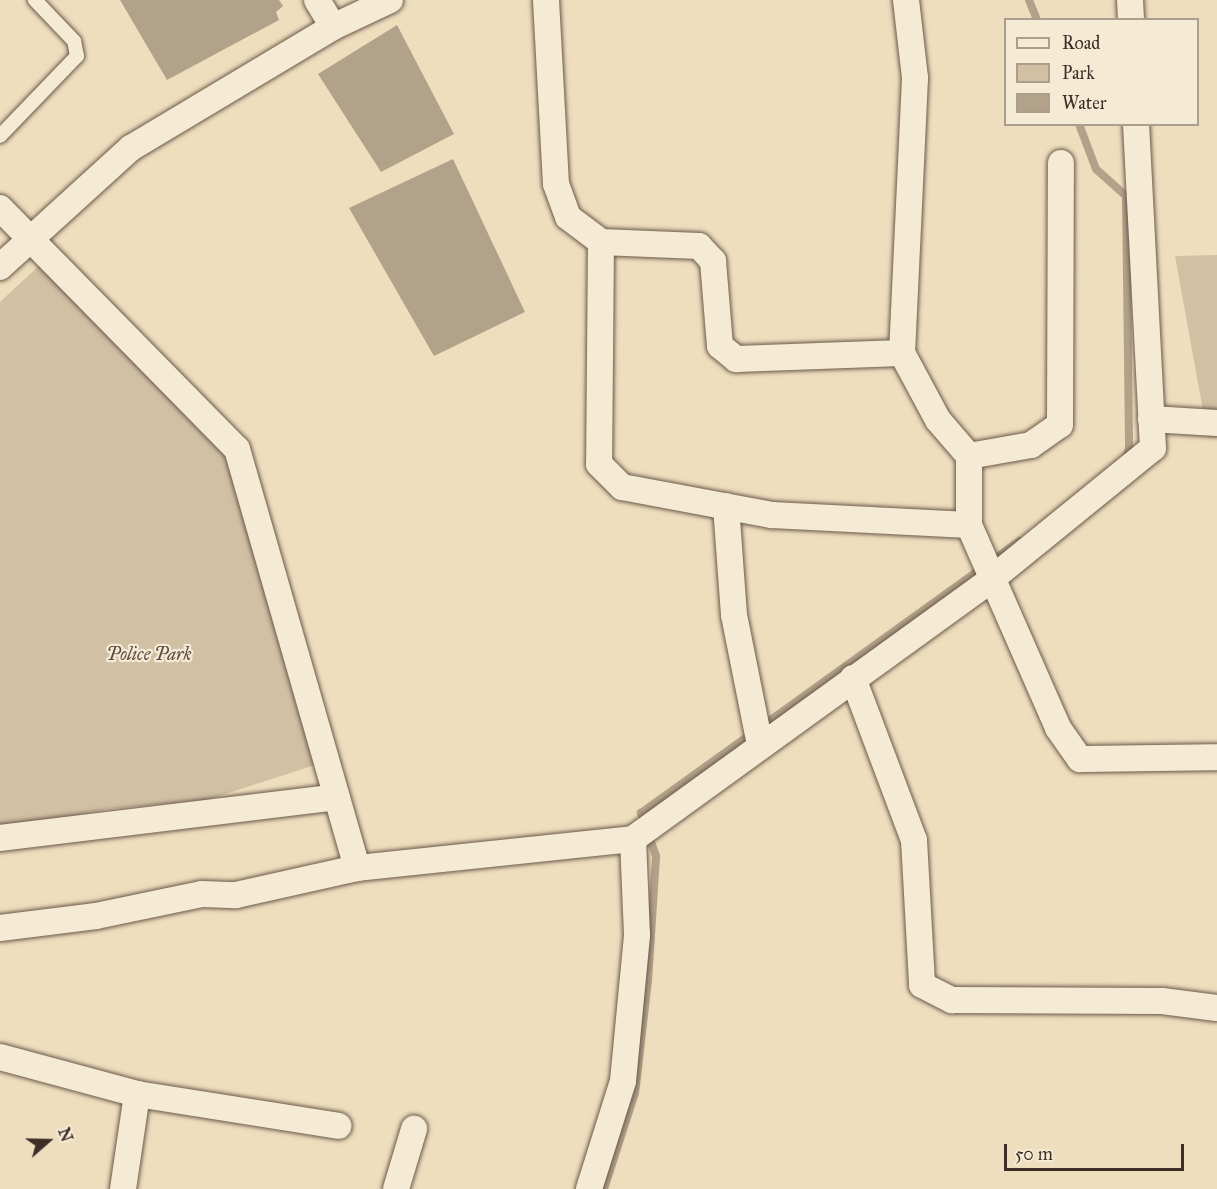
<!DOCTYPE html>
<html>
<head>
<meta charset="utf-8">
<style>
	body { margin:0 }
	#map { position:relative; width:1217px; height:1189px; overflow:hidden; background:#efdebd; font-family:"IM FELL Great Primer",serif }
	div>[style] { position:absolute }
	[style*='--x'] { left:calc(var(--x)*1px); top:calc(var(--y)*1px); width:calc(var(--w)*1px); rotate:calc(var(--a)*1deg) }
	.green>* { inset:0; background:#d1c0a4 }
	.water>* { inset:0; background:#b3a28a }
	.stream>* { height:8px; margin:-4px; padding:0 4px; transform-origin:4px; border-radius:4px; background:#b3a28a }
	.roads { filter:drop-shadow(0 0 2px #6a594c) drop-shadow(0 0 2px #6a594c) }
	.service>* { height:14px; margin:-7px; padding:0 7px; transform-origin:7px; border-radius:7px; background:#f5ead4 }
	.minor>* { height:26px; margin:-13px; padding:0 13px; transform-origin:13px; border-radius:13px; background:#f5ead4 }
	span { translate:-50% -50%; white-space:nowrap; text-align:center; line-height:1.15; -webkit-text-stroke:4.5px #f5ead4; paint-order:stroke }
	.park-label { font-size:18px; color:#5b4a40; font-style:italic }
	.legend { position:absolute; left:1004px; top:18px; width:195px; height:108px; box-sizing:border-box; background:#f5ead4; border:2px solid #ac9e8f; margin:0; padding:8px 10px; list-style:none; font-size:18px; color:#3e2d27 }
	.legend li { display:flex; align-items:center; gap:12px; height:30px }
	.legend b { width:30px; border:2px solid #ac9e8f }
	.north { position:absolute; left:18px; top:1111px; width:60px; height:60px; -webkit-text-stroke:4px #f5ead4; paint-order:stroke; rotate:70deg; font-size:16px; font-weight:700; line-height:24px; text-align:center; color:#3e2d27 }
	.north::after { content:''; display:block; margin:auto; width:21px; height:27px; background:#3e2d27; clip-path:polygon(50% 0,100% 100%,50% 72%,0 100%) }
	.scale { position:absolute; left:1004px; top:1144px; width:180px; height:27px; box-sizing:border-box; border:3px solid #3e2d27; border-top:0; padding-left:8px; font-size:18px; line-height:21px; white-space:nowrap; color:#3e2d27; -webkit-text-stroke:4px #f5ead4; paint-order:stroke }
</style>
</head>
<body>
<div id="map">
	<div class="green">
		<i style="clip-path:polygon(58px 248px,172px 369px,234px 445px,318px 764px,207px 800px,106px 809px,0 830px,0 302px)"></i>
		<i style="clip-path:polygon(1217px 255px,1217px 437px,1208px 438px,1175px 256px)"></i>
	</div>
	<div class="water">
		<i style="clip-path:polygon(120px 0,279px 0,283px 6px,276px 12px,279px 20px,167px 80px)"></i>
		<i style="clip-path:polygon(397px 25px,454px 134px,381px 172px,318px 74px)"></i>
		<i style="clip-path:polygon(453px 159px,525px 312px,434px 356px,349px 208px)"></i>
	</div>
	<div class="stream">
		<i style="--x:1029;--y:0;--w:22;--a:68"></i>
		<i style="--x:1079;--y:124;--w:48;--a:69.3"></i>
		<i style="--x:1096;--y:169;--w:40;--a:42"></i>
		<i style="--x:1126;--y:196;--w:253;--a:89.3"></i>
		<i style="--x:1129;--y:449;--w:12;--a:110"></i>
		<i style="--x:604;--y:1189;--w:101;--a:-72.1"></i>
		<i style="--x:635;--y:1093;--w:113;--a:-83.4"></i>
		<i style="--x:648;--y:981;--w:125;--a:-86.3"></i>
		<i style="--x:656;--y:856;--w:46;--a:-109.2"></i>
		<i style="--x:641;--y:813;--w:466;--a:-35.7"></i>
	</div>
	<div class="roads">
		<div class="service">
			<i style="--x:0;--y:136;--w:111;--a:-46.1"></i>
			<i style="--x:77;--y:56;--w:15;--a:-101"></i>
			<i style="--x:74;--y:41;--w:57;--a:-133.6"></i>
		</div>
		<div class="minor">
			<i style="--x:317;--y:0;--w:31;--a:59"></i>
			<i style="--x:546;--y:0;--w:184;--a:86.9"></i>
			<i style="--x:556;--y:184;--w:35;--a:70"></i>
			<i style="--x:568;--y:217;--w:41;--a:37.1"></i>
			<i style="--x:601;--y:242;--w:98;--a:2.3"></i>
			<i style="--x:699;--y:246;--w:21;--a:47"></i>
			<i style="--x:713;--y:261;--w:85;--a:85.3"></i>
			<i style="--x:720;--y:346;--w:21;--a:39"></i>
			<i style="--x:736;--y:359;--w:166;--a:-2.1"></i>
			<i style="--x:906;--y:0;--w:79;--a:83.4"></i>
			<i style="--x:915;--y:78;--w:275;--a:92.7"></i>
			<i style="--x:902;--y:353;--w:76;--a:61.8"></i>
			<i style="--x:938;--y:420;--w:48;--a:49.3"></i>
			<i style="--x:969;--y:456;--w:63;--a:-10.1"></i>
			<i style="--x:1031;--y:445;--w:35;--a:-35"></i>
			<i style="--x:1060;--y:425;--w:262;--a:-89.8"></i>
			<i style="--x:1130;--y:0;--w:20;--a:87"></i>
			<i style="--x:0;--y:208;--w:338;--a:45.5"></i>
			<i style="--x:237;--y:449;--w:436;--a:74"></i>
			<i style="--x:601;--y:242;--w:222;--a:90.5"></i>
			<i style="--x:599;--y:464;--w:33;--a:45"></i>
			<i style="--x:622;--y:487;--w:153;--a:10.6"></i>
			<i style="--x:772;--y:515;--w:197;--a:2.9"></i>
			<i style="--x:969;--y:525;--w:69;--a:-90"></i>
			<i style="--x:0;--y:267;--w:177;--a:-42.3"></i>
			<i style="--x:131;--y:148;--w:235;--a:-30.9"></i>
			<i style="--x:333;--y:27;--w:63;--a:-25.3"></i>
			<i style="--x:1151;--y:419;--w:66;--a:3.5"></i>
			<i style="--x:726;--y:506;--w:109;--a:85.8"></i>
			<i style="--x:734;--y:615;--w:133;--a:78.7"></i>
			<i style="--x:969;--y:525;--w:222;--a:66.3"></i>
			<i style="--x:1058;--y:728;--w:38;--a:55"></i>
			<i style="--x:1080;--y:759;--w:137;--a:-0.8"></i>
			<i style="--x:853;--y:678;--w:173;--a:69.4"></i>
			<i style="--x:914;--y:840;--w:145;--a:86.8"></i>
			<i style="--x:922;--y:985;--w:34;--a:27"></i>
			<i style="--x:952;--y:1000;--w:210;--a:0.3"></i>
			<i style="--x:1162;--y:1001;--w:55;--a:7.3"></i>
			<i style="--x:0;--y:838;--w:339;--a:-6.9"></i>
			<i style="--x:0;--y:928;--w:97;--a:-7.1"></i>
			<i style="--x:96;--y:916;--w:108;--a:-11.7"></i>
			<i style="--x:202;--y:894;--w:34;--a:2"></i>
			<i style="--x:236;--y:895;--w:124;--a:-12.6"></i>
			<i style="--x:357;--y:868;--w:278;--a:-6"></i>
			<i style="--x:633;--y:839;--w:445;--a:-35.9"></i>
			<i style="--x:993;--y:578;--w:206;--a:-39.1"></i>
			<i style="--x:1153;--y:448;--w:324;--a:-93"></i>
			<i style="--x:0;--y:1057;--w:142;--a:15.1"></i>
			<i style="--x:123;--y:1189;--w:96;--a:-81.6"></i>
			<i style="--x:137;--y:1094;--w:204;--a:9"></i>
			<i style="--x:396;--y:1189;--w:63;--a:-73.3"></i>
			<i style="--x:589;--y:1189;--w:113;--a:-72.5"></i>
			<i style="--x:623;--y:1081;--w:147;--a:-84.5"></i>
			<i style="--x:637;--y:935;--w:96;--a:-92.4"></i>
		</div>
	</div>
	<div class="park-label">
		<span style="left:149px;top:654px">Police Park</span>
	</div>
	<ul class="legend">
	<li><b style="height:8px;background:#f5ead4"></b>Road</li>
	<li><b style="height:16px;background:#d1c0a4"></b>Park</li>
	<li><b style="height:16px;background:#b3a28a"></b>Water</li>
	</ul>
	<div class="north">N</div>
	<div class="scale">50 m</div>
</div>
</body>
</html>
